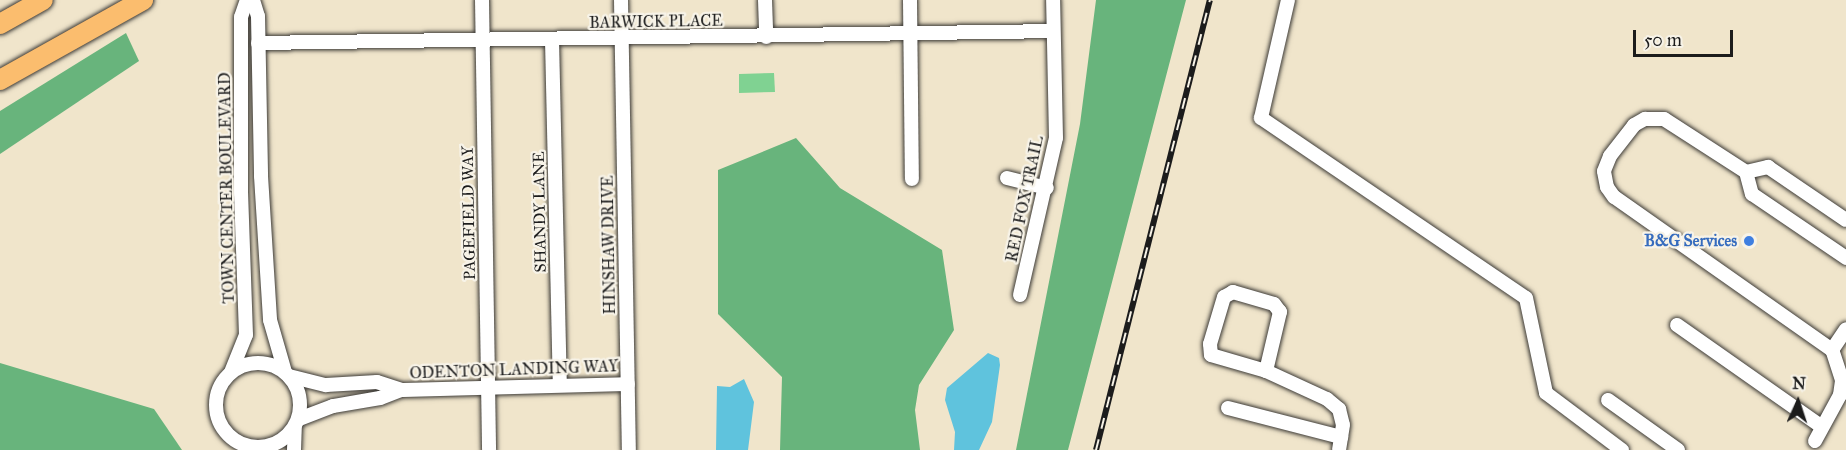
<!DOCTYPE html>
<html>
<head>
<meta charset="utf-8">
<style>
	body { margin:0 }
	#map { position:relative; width:1846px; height:450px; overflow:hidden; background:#f0e5cb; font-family:"IM FELL Great Primer",serif }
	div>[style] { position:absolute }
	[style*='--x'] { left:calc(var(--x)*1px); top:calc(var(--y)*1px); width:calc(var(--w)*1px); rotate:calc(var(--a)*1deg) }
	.green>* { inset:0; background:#80d292 }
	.forest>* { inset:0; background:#68b47c }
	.water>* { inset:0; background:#5fc3dd }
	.roads { filter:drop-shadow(0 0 2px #3c3a36) drop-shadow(0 0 2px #3c3a36) }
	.minor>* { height:14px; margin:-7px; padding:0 7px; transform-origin:7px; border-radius:7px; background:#fff }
	.minor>.ring { margin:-7px; padding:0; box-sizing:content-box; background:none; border:14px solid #fff; border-radius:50% }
	.highway>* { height:20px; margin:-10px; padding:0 10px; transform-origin:10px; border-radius:10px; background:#fbbd6e }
	.rail>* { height:6px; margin-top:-3px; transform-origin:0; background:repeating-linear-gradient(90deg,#f7f3e8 0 11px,#1c1c1c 0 22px); box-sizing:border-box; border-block:2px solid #1c1c1c }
	.dots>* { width:16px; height:16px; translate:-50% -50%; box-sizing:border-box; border:3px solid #f7f3e8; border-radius:50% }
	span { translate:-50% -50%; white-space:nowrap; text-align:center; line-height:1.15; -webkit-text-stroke:4.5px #f7f3e8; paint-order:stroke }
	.street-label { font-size:16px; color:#1c1c1c }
	.shop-label { font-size:16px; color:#366cbe; font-weight:700 }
	.right { translate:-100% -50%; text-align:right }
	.north { position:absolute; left:1768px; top:372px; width:60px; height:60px; -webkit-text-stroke:4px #f7f3e8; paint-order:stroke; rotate:3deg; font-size:16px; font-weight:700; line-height:24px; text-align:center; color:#1c1c1c }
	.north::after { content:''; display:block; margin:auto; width:21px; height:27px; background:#1c1c1c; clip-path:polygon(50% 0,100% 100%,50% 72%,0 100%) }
	.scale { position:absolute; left:1633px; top:30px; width:100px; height:27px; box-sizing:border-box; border:3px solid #1c1c1c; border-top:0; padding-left:8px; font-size:18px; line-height:21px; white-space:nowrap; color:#1c1c1c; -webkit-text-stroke:4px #f7f3e8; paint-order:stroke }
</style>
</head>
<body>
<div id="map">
	<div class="green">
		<i style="clip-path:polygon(774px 73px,775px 92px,739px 93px,739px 74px)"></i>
	</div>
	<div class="forest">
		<i style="clip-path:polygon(1096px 0,1186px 0,1068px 450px,1016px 450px,1080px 124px)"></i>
		<i style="clip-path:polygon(126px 33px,139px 61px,0 154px,0 111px)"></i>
		<i style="clip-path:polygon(796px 138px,840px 188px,942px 250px,954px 330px,919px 385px,915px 410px,920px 450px,780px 450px,782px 377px,718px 314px,718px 170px)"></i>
		<i style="clip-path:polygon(0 363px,154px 409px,182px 450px,0 450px)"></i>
	</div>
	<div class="water">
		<i style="clip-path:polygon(988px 353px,999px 358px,1000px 365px,992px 422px,979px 450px,954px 450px,955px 432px,945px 400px,947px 388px)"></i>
		<i style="clip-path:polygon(744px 379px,754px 402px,748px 450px,716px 450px,717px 386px,730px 387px)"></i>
	</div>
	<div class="roads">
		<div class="minor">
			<i style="--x:253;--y:0;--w:17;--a:73"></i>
			<i style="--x:258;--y:16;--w:160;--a:88.9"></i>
			<i style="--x:261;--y:176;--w:144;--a:86.4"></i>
			<i style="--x:270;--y:320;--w:54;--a:73.9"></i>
			<i style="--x:482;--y:0;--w:450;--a:89.1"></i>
			<i style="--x:621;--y:0;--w:450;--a:89"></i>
			<i style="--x:765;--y:0;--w:37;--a:88"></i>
			<i style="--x:910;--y:0;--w:179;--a:89.4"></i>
			<i style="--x:1288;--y:0;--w:121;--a:102.9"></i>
			<i style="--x:1261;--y:118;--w:320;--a:34.2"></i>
			<i style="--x:1526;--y:298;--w:97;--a:78.1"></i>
			<i style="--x:1546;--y:393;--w:95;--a:36.9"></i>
			<i style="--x:552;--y:40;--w:344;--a:88.7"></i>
			<i style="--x:258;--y:43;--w:795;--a:-0.86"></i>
			<i style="--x:1746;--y:172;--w:23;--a:-13"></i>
			<i style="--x:1768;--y:167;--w:94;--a:34.2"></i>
			<i style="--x:1007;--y:178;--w:41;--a:14"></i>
			<i style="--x:1020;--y:295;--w:161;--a:-77.1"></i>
			<i style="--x:1056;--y:138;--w:138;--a:-91.2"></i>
			<i style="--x:1677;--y:325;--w:177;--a:35.1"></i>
			<i style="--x:1832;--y:350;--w:25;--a:-56"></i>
			<i class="ring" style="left:216px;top:363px;width:70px;height:70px"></i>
			<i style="--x:1266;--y:371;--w:61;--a:-76.7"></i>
			<i style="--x:1280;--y:312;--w:10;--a:-127"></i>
			<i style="--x:1274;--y:304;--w:43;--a:-163.7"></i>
			<i style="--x:1233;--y:292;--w:10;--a:151"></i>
			<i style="--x:1224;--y:297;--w:49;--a:106.6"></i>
			<i style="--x:1210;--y:344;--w:11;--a:85"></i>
			<i style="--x:1211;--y:355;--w:57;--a:16.2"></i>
			<i style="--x:1266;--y:371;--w:67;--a:24.7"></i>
			<i style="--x:1327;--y:399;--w:16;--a:40"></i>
			<i style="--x:1339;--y:409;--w:16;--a:76"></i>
			<i style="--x:1343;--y:425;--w:25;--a:99"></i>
			<i style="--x:231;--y:372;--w:40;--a:-68"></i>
			<i style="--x:246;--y:335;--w:142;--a:-92"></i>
			<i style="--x:241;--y:193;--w:176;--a:-90"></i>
			<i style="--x:241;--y:17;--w:18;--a:-71"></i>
			<i style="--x:289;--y:376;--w:38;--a:14"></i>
			<i style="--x:326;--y:385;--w:51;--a:-3.4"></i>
			<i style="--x:377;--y:382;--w:25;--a:18"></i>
			<i style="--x:401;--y:390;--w:22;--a:159"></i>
			<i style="--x:380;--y:398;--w:48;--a:170.3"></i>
			<i style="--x:333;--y:406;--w:36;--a:159"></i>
			<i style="--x:401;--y:390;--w:227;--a:-1.5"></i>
			<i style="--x:1608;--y:400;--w:86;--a:35.5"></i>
			<i style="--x:1228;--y:408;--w:117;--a:14.4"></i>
			<i style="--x:1815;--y:441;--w:52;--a:-61.5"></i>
			<i style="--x:1840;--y:395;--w:15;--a:-82"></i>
			<i style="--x:1842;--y:380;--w:32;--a:-108"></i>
			<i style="--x:1832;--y:350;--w:266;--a:-144.9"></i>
			<i style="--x:1614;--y:197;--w:12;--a:-125"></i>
			<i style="--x:1607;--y:187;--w:16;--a:-101"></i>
			<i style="--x:1604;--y:171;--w:16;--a:-68"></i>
			<i style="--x:1610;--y:156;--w:39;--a:-52"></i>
			<i style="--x:1634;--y:125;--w:13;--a:-29"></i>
			<i style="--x:1645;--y:119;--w:19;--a:0"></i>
			<i style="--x:1664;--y:119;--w:98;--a:32.9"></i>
			<i style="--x:1746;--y:172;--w:23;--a:75"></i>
			<i style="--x:1752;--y:194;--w:114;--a:34.2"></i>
			<i style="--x:294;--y:450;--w:23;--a:-88"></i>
		</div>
		<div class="highway">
			<i style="--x:0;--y:24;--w:49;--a:-29.2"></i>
			<i style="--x:0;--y:80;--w:164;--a:-29.2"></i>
		</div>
	</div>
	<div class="rail">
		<i style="--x:1096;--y:450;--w:464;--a:-75.8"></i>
	</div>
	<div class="dots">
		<i style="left:1749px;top:241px;background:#3f7fe0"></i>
	</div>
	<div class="street-label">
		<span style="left:656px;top:22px;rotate:-1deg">BARWICK PLACE</span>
		<span style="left:227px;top:188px;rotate:-91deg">TOWN CENTER BOULEVARD</span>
		<span style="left:1025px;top:199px;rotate:-78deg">RED FOX TRAIL</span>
		<span style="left:540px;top:212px;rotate:-91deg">SHANDY LANE</span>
		<span style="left:469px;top:213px;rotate:-91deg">PAGEFIELD WAY</span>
		<span style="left:609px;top:245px;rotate:-91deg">HINSHAW DRIVE</span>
		<span style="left:514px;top:370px;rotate:-2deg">ODENTON LANDING WAY</span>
	</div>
	<div class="shop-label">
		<span class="right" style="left:1737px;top:241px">B&amp;G Services</span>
	</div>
	<div class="north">N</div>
	<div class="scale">50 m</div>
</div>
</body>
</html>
